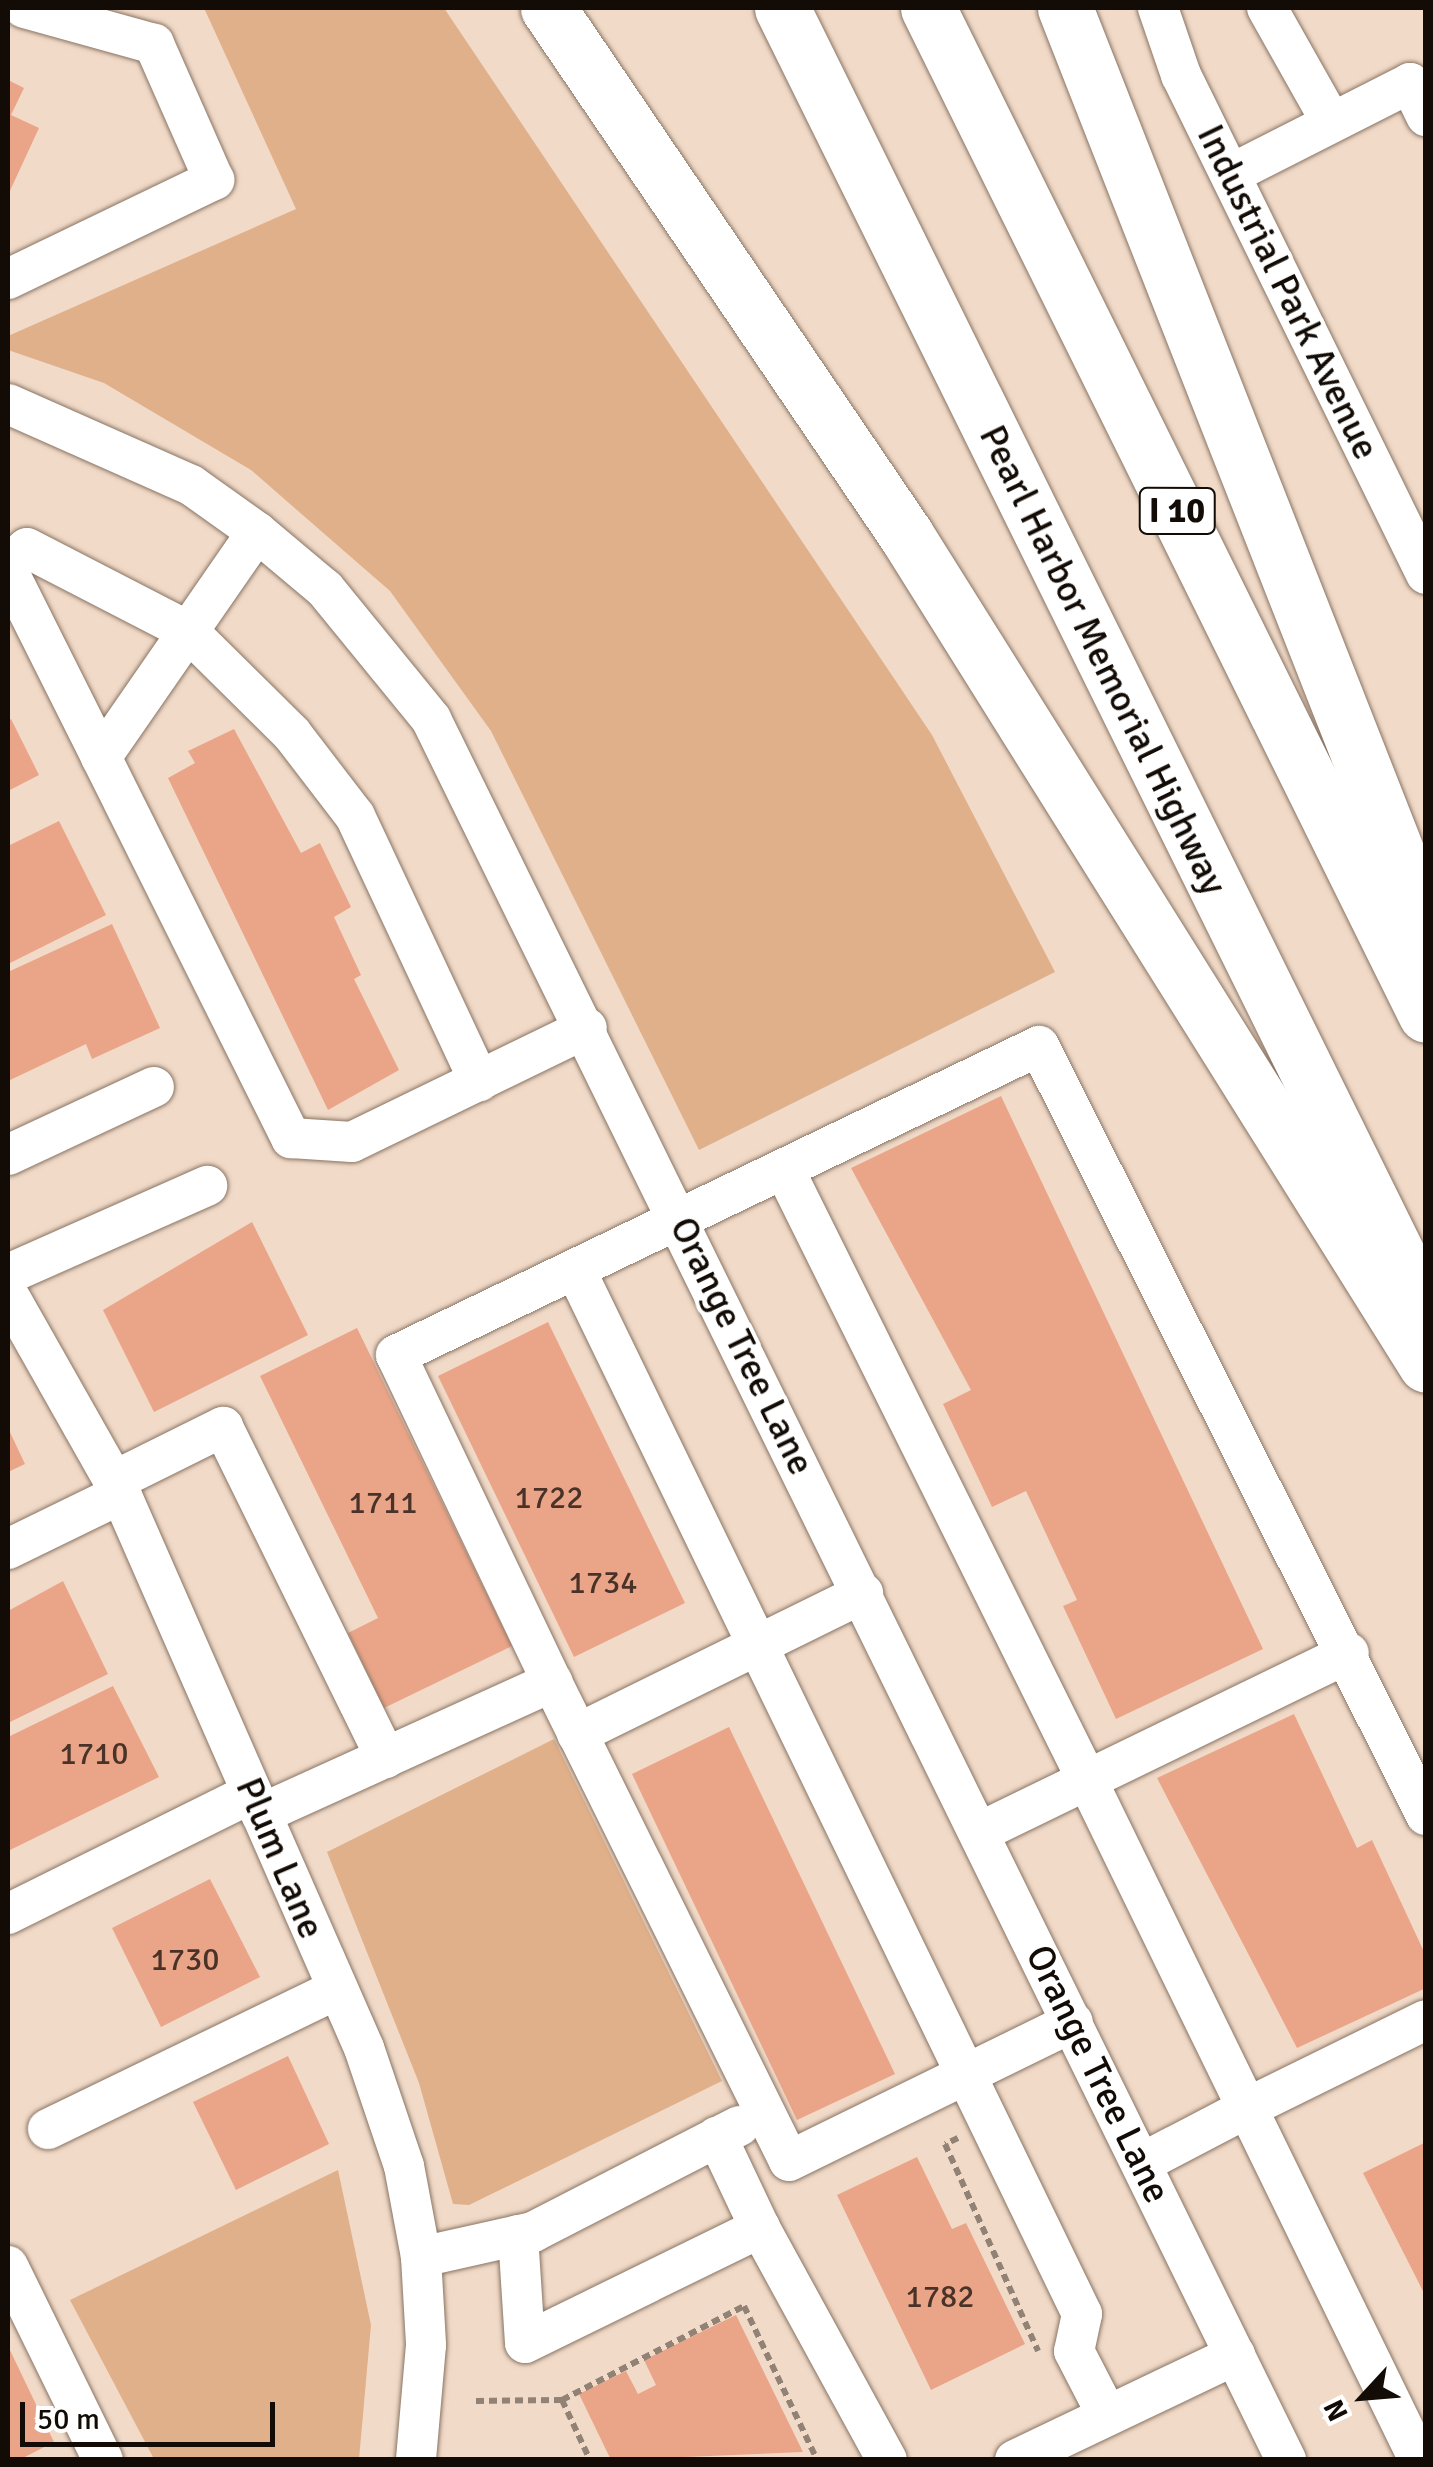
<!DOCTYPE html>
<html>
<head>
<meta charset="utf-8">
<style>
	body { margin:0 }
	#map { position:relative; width:1433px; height:2467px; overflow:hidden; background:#f1dac8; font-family:Signika,sans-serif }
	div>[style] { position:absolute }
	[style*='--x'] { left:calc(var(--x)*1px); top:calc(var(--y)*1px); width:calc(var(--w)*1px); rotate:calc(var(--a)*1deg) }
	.green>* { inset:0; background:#e0b08a }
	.building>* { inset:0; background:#eaa589 }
	.path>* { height:6px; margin-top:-3px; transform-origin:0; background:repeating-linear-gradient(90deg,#928275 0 8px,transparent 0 13px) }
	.roads { filter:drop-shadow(0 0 2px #897463) drop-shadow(0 0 2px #897463) }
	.minor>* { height:40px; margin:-20px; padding:0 20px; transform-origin:20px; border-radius:20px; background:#fff }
	.highway>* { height:55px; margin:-27.5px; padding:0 27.5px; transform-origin:27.5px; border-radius:27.5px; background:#fff }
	span { translate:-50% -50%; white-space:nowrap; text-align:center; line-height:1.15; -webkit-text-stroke:8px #fff; paint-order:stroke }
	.number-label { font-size:32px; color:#493227 }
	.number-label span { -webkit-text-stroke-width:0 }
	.shield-label span { padding:2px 8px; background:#fff; border:2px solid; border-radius:8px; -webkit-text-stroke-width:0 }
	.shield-label { font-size:35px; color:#130c06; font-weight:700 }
	.street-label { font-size:38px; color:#130c06 }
	.frame { position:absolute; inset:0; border:10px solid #130c06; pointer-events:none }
	.north { position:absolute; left:1313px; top:2347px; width:100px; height:100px; -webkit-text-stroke:8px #fff; paint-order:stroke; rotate:244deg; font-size:28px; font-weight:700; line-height:40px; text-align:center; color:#130c06 }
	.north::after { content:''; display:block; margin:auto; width:35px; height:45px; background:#130c06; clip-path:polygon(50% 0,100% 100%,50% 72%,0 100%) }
	.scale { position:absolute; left:20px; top:2402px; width:255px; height:45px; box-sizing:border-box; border:5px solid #130c06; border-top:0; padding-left:12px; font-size:30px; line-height:35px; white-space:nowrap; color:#130c06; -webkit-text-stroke:8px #fff; paint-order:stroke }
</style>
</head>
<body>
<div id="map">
	<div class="green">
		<i style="clip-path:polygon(204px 8px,444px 8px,932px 735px,1055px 972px,699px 1150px,491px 731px,390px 591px,251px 470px,104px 383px,8px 350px,8px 336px,296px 209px)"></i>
		<i style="clip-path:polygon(554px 1739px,722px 2081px,469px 2205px,453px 2204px,419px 2083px,327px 1852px)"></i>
		<i style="clip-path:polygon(338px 2170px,371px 2325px,359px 2459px,154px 2459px,70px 2300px)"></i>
	</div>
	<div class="building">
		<i style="clip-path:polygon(8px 80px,24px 88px,11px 115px,39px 128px,8px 195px)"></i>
		<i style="clip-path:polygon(11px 719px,39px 775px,8px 791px,8px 721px)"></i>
		<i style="clip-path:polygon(234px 729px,301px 853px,320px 843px,351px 907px,334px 917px,361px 975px,354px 979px,399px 1070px,328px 1110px,168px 778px,195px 763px,188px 751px)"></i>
		<i style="clip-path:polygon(59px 821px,106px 915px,8px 964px,8px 846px)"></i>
		<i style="clip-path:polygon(112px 924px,160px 1028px,92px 1059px,86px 1044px,8px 1081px,8px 972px)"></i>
		<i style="clip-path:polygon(1001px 1096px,1263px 1649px,1116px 1719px,1063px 1606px,1077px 1600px,1026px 1491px,992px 1507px,943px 1404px,971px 1390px,851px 1168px)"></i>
		<i style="clip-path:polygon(252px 1222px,308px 1335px,154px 1412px,103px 1310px)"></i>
		<i style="clip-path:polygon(548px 1322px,685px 1603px,574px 1657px,438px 1376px)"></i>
		<i style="clip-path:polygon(357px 1328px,512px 1646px,384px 1708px,348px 1633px,378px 1618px,260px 1376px)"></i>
		<i style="clip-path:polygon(8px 1428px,25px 1464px,8px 1472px)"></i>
		<i style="clip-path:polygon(63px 1581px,108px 1674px,8px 1723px,8px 1611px)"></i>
		<i style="clip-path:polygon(113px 1686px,159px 1777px,8px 1851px,8px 1737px)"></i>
		<i style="clip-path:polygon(1294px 1714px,1357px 1848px,1372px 1840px,1426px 1956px,1426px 1988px,1297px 2048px,1157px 1778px)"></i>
		<i style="clip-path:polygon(729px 1727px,895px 2074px,797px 2120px,632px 1774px)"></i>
		<i style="clip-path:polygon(210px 1879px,260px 1977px,161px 2027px,112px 1928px)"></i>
		<i style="clip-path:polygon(288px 2056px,329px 2144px,236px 2190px,193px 2102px)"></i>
		<i style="clip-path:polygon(1426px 2142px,1426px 2297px,1363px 2173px)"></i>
		<i style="clip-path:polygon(917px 2157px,952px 2229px,966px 2223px,1025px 2344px,931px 2390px,837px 2195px)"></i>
		<i style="clip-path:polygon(736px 2315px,803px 2452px,611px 2460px,579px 2394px,626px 2371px,638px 2394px,656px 2385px,644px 2360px)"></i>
		<i style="clip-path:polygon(8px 2346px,54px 2442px,19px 2460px,8px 2460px)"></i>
	</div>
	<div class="path">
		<i style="--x:958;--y:2138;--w:14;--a:155"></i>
		<i style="--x:945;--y:2144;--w:227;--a:65.8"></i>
		<i style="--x:562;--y:2400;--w:205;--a:-27.3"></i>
		<i style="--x:744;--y:2306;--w:170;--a:64.6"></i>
		<i style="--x:476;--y:2401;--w:86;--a:-0.7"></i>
		<i style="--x:562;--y:2400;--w:66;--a:65"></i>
	</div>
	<div class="roads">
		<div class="minor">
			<i style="--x:1158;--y:8;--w:71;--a:71.1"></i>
			<i style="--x:1181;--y:75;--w:556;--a:63.85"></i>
			<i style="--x:1267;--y:8;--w:129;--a:60.6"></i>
			<i style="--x:1231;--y:174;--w:201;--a:-26.9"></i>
			<i style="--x:1410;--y:83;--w:37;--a:64"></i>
			<i style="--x:8;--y:279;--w:229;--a:-25.7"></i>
			<i style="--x:214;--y:180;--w:149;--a:-113.8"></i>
			<i style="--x:154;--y:44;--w:135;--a:-164.5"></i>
			<i style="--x:8;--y:404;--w:200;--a:23.9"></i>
			<i style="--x:191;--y:485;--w:81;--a:35.5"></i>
			<i style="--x:257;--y:532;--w:89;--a:40"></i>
			<i style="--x:325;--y:589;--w:168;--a:50.8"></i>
			<i style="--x:431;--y:719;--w:1940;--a:63.84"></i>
			<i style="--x:257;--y:532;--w:274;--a:124.7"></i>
			<i style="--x:101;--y:757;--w:426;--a:63.5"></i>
			<i style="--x:291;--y:1138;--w:61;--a:3.8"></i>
			<i style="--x:352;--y:1142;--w:261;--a:-25.9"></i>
			<i style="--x:8;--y:565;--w:25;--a:-42"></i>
			<i style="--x:27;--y:548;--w:181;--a:27.3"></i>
			<i style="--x:188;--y:631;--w:146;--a:44.7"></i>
			<i style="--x:292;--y:734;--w:103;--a:52.5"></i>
			<i style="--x:355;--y:816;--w:293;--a:64.9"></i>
			<i style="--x:8;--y:571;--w:208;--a:63.4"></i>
			<i style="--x:8;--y:1155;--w:161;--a:-25"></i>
			<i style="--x:786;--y:1173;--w:678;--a:63.62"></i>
			<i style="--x:1087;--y:1780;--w:119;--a:154.1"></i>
			<i style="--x:577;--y:1273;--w:1157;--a:64.12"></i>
			<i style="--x:1082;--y:2314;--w:38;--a:102"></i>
			<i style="--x:1074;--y:2351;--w:72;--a:62.7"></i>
			<i style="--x:8;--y:1274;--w:218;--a:-23.9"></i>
			<i style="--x:8;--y:1294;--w:230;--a:60.5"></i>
			<i style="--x:121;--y:1494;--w:605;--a:66.32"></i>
			<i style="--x:364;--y:2048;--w:125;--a:71.3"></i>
			<i style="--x:404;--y:2166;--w:93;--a:79.4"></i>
			<i style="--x:421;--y:2257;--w:88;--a:86.7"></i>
			<i style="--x:426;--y:2345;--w:115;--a:95"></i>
			<i style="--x:114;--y:1481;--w:122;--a:-26.4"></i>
			<i style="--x:223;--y:1427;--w:369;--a:63.8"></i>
			<i style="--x:8;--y:1549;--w:126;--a:-26"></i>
			<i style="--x:552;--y:1682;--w:534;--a:63.67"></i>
			<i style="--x:789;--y:2161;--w:316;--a:-26.1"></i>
			<i style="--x:577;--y:1734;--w:319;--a:-26.2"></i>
			<i style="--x:261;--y:1814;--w:320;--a:-24.4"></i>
			<i style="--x:552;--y:1682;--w:362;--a:-115.5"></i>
			<i style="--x:396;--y:1355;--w:713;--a:-25.67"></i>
			<i style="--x:1039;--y:1046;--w:861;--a:63.29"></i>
			<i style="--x:8;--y:1914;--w:272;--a:-26.4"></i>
			<i style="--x:48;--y:2129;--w:321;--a:-25.8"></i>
			<i style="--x:1142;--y:2163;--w:119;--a:-27.6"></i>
			<i style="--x:1247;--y:2108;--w:365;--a:-116"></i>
			<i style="--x:1087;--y:1780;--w:291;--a:-25.9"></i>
			<i style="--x:760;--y:2228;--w:264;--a:61.3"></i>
			<i style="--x:518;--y:2235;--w:108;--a:86.3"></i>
			<i style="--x:525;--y:2343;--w:262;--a:-26.1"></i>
			<i style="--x:760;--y:2228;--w:101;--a:-115.3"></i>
			<i style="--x:421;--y:2257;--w:115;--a:-12.6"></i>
			<i style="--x:533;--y:2232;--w:232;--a:-27.2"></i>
			<i style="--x:8;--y:2266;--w:216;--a:63.9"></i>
			<i style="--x:1015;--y:2460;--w:244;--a:-25.5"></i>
			<i style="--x:1419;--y:2460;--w:392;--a:-116"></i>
			<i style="--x:1247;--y:2108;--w:199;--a:-26.2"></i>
		</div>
		<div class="highway">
			<i style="--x:548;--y:8;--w:637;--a:55.81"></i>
			<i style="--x:906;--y:535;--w:979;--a:57.93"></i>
			<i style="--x:782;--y:8;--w:1432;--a:63.72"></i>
			<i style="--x:928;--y:8;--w:1123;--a:63.69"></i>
			<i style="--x:1065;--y:8;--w:987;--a:68.55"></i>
		</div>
	</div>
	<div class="number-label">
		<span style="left:549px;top:1498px">1722</span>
		<span style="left:383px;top:1503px">1711</span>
		<span style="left:603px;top:1583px">1734</span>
		<span style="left:94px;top:1754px">1710</span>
		<span style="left:185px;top:1960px">1730</span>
		<span style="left:940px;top:2297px">1782</span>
	</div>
	<div class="shield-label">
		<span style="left:1177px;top:511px">I 10</span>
	</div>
	<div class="street-label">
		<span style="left:1288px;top:292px;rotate:64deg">Industrial Park Avenue</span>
		<span style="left:1103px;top:660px;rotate:64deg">Pearl Harbor Memorial Highway</span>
		<span style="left:742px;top:1346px;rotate:64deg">Orange Tree Lane</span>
		<span style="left:280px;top:1858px;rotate:67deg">Plum Lane</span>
		<span style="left:1098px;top:2074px;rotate:64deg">Orange Tree Lane</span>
	</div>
	<div class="frame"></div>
	<div class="north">N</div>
	<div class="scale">50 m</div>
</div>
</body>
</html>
